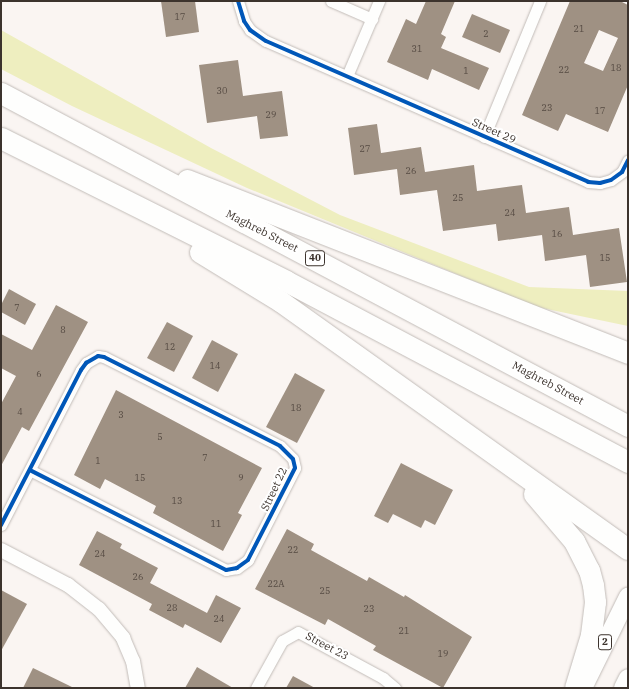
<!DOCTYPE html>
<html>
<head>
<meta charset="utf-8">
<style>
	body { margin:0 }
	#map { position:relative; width:629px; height:689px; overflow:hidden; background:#faf5f2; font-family:"IBM Plex Serif",serif }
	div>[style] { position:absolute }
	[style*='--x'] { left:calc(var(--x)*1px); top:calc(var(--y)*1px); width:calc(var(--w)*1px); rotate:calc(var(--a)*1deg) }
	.green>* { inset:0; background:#eeeebf }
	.building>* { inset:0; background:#9f9183 }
	.roads { filter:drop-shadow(0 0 1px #c2bcb8) drop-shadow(0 0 1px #c2bcb8) }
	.minor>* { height:11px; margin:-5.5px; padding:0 5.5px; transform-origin:5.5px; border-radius:5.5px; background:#fefefd }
	.tertiary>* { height:14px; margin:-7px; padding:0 7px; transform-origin:7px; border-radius:7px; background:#fefefd }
	.primary>* { height:18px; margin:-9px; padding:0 9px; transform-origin:9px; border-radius:9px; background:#fefefd }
	.motorway>* { height:21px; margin:-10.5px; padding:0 10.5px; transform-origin:10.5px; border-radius:10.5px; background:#fefefd }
	.cycleway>* { height:4px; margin:-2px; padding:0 2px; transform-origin:2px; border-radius:2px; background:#0057b8 }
	span { translate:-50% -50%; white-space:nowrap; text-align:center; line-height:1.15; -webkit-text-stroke:4px #fff; paint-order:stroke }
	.number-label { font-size:9px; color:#554a42 }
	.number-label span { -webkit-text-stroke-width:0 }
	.shield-label span { padding:1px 3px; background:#fff; border:1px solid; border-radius:3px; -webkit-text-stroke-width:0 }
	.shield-label { font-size:10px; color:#3c332d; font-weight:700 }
	.street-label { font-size:11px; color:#3c332d }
	.frame { position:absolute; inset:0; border:2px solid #3c332d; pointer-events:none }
</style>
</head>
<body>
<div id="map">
	<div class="green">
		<i style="clip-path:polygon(1px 30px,211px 148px,340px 215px,529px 287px,628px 291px,628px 326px,537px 307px,247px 188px,72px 106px,1px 69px)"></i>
	</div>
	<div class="building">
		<i style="clip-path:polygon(161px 1px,195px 1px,199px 32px,166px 37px)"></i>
		<i style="clip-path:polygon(426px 1px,455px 1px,441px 34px,446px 37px,441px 48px,489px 68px,479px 90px,432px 69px,428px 80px,387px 62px,406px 19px,416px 24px)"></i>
		<i style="clip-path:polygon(evenodd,570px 1px,620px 1px,628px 5px,628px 85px,608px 132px,566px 114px,558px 131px,522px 115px,570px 1px,599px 30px,618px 38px,603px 71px,584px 63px,599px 30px)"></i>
		<i style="clip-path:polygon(472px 14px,510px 30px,500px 53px,462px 37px)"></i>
		<i style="clip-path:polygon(238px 60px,243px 96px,282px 91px,288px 136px,260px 139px,257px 116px,207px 123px,199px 65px)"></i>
		<i style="clip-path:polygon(377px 124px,381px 153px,421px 147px,425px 172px,474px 165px,477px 191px,522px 185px,526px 213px,569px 207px,573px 235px,619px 228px,627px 282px,590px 287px,586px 255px,545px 261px,542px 235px,498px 241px,496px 224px,443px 231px,437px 190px,400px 195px,397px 169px,354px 175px,348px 128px)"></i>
		<i style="clip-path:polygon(9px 289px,36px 304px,25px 325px,1px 312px,1px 305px)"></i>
		<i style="clip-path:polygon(56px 305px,88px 322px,29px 431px,22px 427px,1px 466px,1px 404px,16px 376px,1px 368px,1px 334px,32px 350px)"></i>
		<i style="clip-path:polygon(167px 322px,193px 336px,174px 372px,147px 358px)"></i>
		<i style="clip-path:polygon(212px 340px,238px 354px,218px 392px,192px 378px)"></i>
		<i style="clip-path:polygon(295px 373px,325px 390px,297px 443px,266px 427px)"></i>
		<i style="clip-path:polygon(116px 390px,262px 468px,238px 513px,242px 515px,223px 551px,153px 513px,156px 506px,105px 479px,100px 489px,74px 475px)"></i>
		<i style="clip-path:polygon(401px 463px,453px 490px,435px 525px,425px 520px,421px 528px,393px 514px,388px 523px,374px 516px)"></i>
		<i style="clip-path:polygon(287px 529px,314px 544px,311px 550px,367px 581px,369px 577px,404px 597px,405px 595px,472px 637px,443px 688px,373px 650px,376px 646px,328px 619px,325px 625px,255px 589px)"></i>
		<i style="clip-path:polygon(97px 531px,122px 544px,120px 548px,158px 568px,150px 583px,207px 613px,216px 595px,241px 608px,221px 643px,185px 624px,183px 628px,149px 610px,152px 604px,79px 565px)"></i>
		<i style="clip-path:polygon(1px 590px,27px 604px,1px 651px)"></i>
		<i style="clip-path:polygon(197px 667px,233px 688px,185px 688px)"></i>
		<i style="clip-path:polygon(33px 668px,74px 688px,23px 688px)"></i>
		<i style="clip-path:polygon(293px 676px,315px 688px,286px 688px)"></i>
	</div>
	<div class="roads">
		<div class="minor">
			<i style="--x:238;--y:1;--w:21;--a:73"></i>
			<i style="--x:244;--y:21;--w:11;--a:56"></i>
			<i style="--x:250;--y:30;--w:19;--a:35"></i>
			<i style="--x:266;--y:41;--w:352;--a:23.6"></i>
			<i style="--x:588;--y:182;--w:12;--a:5"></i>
			<i style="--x:600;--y:183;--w:11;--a:-15"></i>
			<i style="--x:611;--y:180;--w:14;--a:-36"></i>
			<i style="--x:622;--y:172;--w:13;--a:-63"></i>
			<i style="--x:331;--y:1;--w:45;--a:23.7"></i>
			<i style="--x:347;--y:76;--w:82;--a:-66.9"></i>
			<i style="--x:484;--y:137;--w:147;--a:-67.6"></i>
			<i style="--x:1;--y:525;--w:174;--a:-62.7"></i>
			<i style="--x:81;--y:370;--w:9;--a:-54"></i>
			<i style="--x:86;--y:363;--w:14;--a:-30"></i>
			<i style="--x:98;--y:356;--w:6;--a:9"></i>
			<i style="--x:104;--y:357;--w:197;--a:26.8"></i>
			<i style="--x:280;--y:446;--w:18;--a:45"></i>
			<i style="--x:293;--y:459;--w:9;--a:77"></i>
			<i style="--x:295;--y:468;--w:103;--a:117.1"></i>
			<i style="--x:248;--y:560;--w:14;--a:144"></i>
			<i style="--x:237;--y:568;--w:11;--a:170"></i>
			<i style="--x:226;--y:570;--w:220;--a:-153"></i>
			<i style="--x:256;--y:688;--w:54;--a:-61"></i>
			<i style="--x:282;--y:641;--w:18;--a:-29"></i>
			<i style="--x:298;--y:632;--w:97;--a:28.4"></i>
			<i style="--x:383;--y:678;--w:16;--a:40"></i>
		</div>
		<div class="tertiary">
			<i style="--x:1;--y:550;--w:76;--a:27.6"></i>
			<i style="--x:68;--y:585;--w:39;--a:38"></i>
			<i style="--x:99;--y:609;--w:38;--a:50"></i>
			<i style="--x:123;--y:638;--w:25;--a:67"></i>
			<i style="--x:133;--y:661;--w:27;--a:80"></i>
		</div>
		<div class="primary">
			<i style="--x:583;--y:688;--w:102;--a:-63.7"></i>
			<i style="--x:623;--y:688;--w:11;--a:-63"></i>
		</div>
		<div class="motorway">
			<i style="--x:1;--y:93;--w:710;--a:27.97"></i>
			<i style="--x:1;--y:138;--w:319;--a:26.6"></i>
			<i style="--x:286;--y:281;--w:387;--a:27.9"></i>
			<i style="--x:187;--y:180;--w:474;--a:21.4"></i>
			<i style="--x:200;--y:252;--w:94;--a:31.5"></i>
			<i style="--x:280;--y:301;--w:427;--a:35.5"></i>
			<i style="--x:534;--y:494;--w:62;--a:49.6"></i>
			<i style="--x:574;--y:541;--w:33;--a:63"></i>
			<i style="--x:589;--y:570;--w:16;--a:75"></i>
			<i style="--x:593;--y:585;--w:17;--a:83"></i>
			<i style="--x:595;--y:602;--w:33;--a:97"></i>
			<i style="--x:591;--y:635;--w:55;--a:106.8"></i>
		</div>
	</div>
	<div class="cycleway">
		<i style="--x:238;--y:1;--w:21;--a:73"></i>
		<i style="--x:244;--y:21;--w:11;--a:56"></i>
		<i style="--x:250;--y:30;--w:19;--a:35"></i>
		<i style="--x:266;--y:41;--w:352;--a:23.6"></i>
		<i style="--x:588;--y:182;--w:12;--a:5"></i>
		<i style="--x:600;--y:183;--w:11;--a:-15"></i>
		<i style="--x:611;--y:180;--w:14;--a:-36"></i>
		<i style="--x:622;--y:172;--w:13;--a:-63"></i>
		<i style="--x:1;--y:525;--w:174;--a:-62.7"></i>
		<i style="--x:81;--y:370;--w:9;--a:-54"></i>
		<i style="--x:86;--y:363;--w:14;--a:-30"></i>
		<i style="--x:98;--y:356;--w:6;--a:9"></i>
		<i style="--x:104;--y:357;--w:197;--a:26.8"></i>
		<i style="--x:280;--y:446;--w:18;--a:45"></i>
		<i style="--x:293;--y:459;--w:9;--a:77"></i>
		<i style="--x:295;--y:468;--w:103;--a:117.1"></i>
		<i style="--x:248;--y:560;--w:14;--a:144"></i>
		<i style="--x:237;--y:568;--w:11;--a:170"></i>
		<i style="--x:226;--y:570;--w:220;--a:-153"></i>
	</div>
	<div class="number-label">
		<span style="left:180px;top:17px">17</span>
		<span style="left:579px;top:29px">21</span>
		<span style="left:486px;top:34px">2</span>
		<span style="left:417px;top:49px">31</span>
		<span style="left:616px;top:68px">18</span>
		<span style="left:564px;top:70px">22</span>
		<span style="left:466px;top:71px">1</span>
		<span style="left:222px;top:91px">30</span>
		<span style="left:547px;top:108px">23</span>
		<span style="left:600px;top:111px">17</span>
		<span style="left:271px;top:115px">29</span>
		<span style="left:365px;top:149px">27</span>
		<span style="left:411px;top:171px">26</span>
		<span style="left:458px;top:198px">25</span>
		<span style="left:510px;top:213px">24</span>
		<span style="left:557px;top:234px">16</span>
		<span style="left:605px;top:258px">15</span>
		<span style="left:17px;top:308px">7</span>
		<span style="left:63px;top:330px">8</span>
		<span style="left:170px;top:347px">12</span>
		<span style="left:215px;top:366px">14</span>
		<span style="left:39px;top:374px">6</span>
		<span style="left:296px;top:408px">18</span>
		<span style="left:20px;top:412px">4</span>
		<span style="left:121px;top:415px">3</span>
		<span style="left:160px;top:437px">5</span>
		<span style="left:205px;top:458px">7</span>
		<span style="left:98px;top:461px">1</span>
		<span style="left:140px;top:478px">15</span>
		<span style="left:241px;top:478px">9</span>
		<span style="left:177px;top:501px">13</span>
		<span style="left:216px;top:524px">11</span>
		<span style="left:293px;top:550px">22</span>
		<span style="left:100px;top:554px">24</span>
		<span style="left:138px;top:577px">26</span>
		<span style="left:276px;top:584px">22A</span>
		<span style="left:325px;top:591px">25</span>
		<span style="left:172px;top:608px">28</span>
		<span style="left:369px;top:609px">23</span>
		<span style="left:219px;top:619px">24</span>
		<span style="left:404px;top:631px">21</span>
		<span style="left:443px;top:654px">19</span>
	</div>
	<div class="shield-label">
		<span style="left:315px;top:258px">40</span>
		<span style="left:605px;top:642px">2</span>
	</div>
	<div class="street-label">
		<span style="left:494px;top:131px;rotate:24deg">Street 29</span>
		<span style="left:262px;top:231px;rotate:27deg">Maghreb Street</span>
		<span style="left:548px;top:383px;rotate:28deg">Maghreb Street</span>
		<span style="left:274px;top:489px;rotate:-65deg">Street 22</span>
		<span style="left:327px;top:646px;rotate:28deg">Street 23</span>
	</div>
	<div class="frame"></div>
</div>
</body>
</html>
